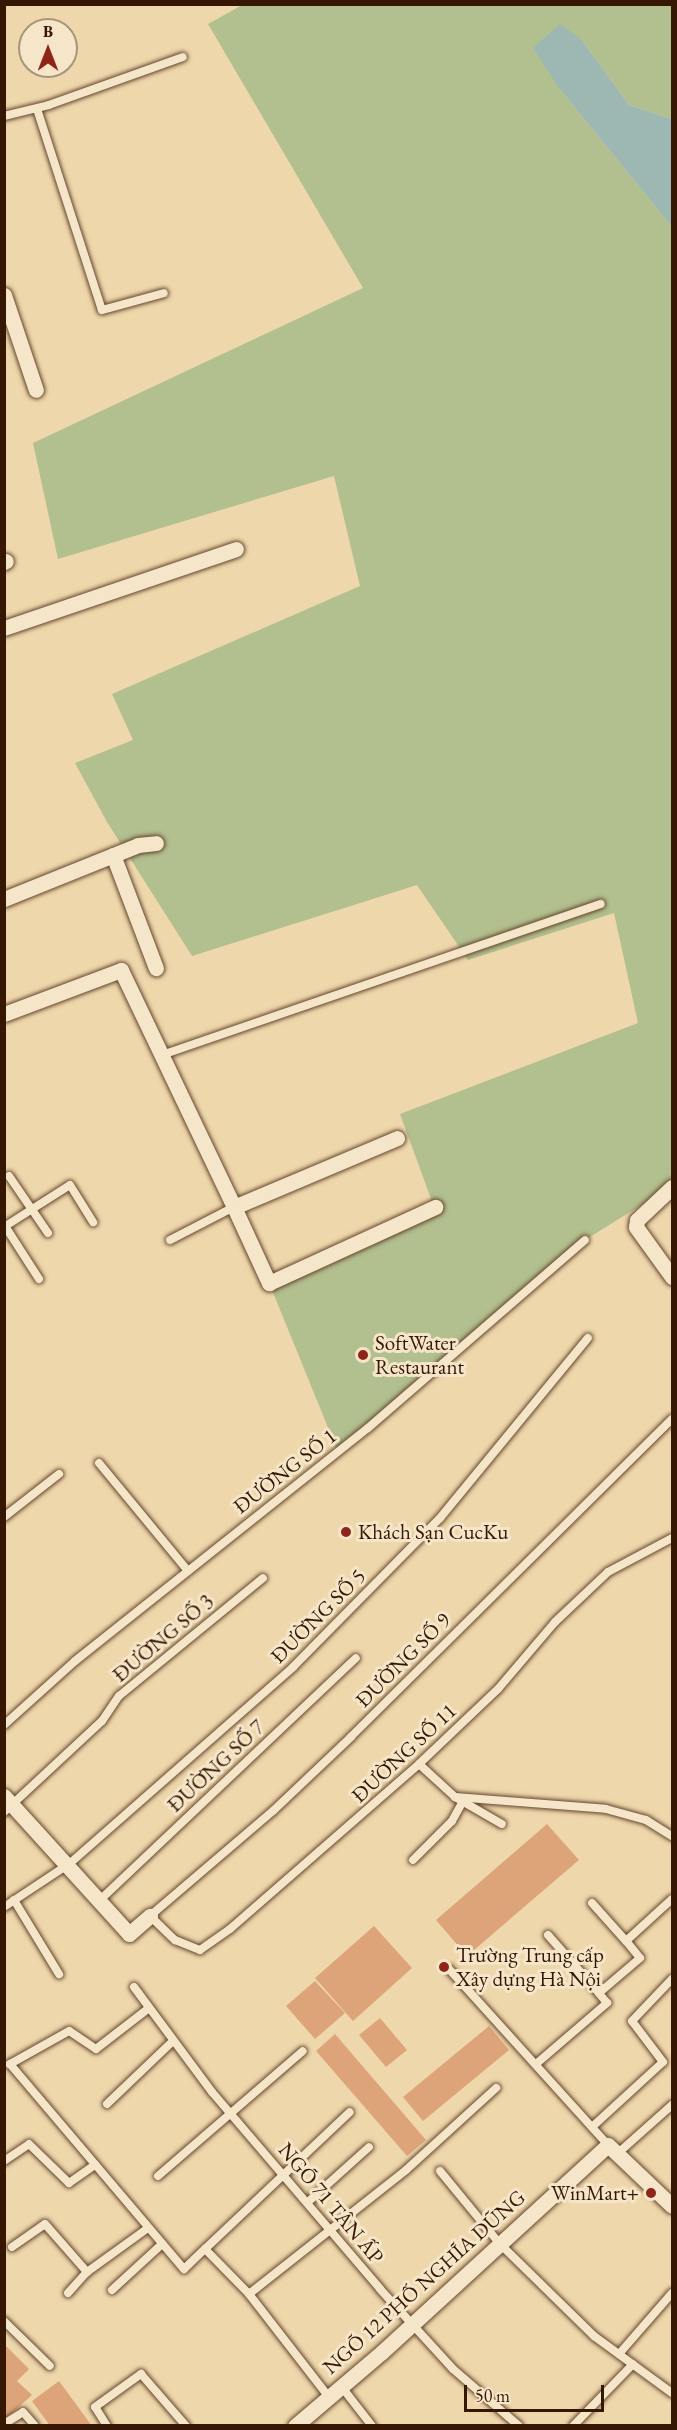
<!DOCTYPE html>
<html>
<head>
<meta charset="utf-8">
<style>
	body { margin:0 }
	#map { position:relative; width:677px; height:2430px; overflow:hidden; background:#efd7ac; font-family:"EB Garamond",serif }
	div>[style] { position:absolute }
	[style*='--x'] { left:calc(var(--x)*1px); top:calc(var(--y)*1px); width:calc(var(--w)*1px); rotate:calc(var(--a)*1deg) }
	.green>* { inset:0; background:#b2bf8e }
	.water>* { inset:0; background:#9db7b3 }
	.building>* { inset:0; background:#dda479 }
	.roads { filter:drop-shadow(0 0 2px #64472d) drop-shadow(0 0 2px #64472d) }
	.lane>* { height:8px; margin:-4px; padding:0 4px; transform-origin:4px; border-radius:4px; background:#f5e5c9 }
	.street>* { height:15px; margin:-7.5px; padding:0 7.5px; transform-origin:7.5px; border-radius:7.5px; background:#f5e5c9 }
	.dots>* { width:16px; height:16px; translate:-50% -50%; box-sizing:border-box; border:3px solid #f5e5c9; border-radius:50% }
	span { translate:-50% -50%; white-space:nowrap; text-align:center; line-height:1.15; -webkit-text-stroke:6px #f5e5c9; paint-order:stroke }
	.poi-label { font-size:21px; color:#361703 }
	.left { translate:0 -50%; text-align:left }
	.right { translate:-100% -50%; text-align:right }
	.street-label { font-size:21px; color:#361703 }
	.frame { position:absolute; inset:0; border:6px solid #361703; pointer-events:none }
	.north { position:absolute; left:18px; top:18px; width:60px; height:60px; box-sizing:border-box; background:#f5e5c9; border:2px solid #a9937a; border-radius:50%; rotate:0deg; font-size:16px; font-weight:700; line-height:24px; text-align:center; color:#361703 }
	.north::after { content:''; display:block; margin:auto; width:21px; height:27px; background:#8f2418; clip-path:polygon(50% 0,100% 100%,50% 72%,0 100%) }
	.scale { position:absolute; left:464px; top:2385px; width:140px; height:27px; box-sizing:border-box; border:3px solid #361703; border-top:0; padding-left:8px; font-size:18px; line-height:21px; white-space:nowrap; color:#361703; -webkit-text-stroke:4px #f5e5c9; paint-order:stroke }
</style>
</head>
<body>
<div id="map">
	<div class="green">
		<i style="clip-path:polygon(244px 4px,672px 5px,672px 119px,629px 105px,581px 39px,559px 88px,672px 227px,672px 1186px,585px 1240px,338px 1452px,272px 1290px,434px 1207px,400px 1114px,638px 1023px,614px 913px,468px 960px,417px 885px,192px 956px,107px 822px,75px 763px,133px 740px,112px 694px,360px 586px,334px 476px,58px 559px,33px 443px,363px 288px,208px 24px)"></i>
	</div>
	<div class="water">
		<i style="clip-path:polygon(560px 24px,581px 39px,629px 105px,672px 119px,672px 227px,559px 88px,533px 48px)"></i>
	</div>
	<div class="building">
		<i style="clip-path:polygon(547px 1824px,579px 1860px,467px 1956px,436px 1920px)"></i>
		<i style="clip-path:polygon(374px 1926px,412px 1968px,353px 2021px,315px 1978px)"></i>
		<i style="clip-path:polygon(315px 1981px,345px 2013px,315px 2039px,286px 2006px)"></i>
		<i style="clip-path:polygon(380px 2018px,407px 2050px,386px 2067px,359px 2035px)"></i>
		<i style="clip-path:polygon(489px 2026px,509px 2050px,423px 2121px,403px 2097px)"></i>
		<i style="clip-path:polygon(335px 2034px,426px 2140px,407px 2156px,316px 2051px)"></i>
		<i style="clip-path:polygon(4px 2344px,29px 2369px,17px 2381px,32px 2395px,4px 2420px)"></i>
		<i style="clip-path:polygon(59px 2381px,92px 2426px,50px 2426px,32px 2401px)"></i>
	</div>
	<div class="roads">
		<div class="lane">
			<i style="--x:37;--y:109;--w:211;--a:72.1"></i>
			<i style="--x:102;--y:310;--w:64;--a:-15.3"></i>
			<i style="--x:4;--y:116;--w:46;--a:-13.7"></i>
			<i style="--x:49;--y:105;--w:142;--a:-19.7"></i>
			<i style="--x:162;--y:1055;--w:464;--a:-19"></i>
			<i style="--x:9;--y:1176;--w:69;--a:55.6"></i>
			<i style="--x:5;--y:1226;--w:63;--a:57.3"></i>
			<i style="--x:4;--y:1227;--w:78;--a:-32.5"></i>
			<i style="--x:70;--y:1185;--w:44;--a:58.1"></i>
			<i style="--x:170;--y:1240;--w:72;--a:-27.3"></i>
			<i style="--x:672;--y:1419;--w:452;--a:135.3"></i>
			<i style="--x:351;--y:1737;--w:106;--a:136.5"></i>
			<i style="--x:274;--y:1810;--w:163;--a:139.5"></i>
			<i style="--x:150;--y:1916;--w:35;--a:44"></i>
			<i style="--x:175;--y:1940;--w:27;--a:22"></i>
			<i style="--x:200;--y:1950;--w:37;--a:-35"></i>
			<i style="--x:230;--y:1929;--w:251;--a:-41.1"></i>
			<i style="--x:419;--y:1764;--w:109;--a:-43.5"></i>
			<i style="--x:498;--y:1689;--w:88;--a:-49.6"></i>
			<i style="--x:555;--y:1622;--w:73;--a:-43.3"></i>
			<i style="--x:608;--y:1572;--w:72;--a:-28"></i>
			<i style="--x:99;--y:1463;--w:140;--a:50.5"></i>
			<i style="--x:4;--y:1517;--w:70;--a:-38"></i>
			<i style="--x:4;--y:1725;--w:96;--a:-42"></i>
			<i style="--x:75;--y:1661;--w:374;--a:-38.5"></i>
			<i style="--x:368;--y:1428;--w:287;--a:-40.9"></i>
			<i style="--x:419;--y:1764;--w:49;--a:42.5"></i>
			<i style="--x:455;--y:1797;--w:54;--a:29.9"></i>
			<i style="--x:455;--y:1797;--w:151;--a:4.5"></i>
			<i style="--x:606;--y:1809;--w:41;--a:15.4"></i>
			<i style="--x:646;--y:1820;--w:31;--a:32"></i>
			<i style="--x:4;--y:1812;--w:134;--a:-42.9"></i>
			<i style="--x:102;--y:1721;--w:30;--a:-56"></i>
			<i style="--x:119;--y:1696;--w:186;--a:-39.3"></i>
			<i style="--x:413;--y:1860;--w:55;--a:-45"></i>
			<i style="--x:452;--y:1821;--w:23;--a:-61"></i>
			<i style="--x:14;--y:1900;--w:87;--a:58.7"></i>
			<i style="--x:100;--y:1900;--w:352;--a:-43.4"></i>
			<i style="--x:592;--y:1903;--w:51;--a:48.2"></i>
			<i style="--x:4;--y:1907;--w:78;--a:-33.5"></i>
			<i style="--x:69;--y:1864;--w:298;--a:-41.3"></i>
			<i style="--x:293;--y:1667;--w:209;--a:-45.4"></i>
			<i style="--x:440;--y:1518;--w:233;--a:-50.6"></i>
			<i style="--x:548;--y:1935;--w:77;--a:48.7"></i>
			<i style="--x:449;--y:1969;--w:237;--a:47.9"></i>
			<i style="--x:134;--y:1987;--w:131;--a:53.4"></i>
			<i style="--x:212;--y:2092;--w:259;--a:49.5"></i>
			<i style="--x:380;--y:2289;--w:108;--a:47.6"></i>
			<i style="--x:453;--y:2369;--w:87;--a:40.8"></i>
			<i style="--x:149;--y:2008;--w:67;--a:142.3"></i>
			<i style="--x:96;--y:2049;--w:32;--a:-146"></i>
			<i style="--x:69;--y:2031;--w:68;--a:150.8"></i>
			<i style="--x:10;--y:2064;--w:269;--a:49.7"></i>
			<i style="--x:184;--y:2269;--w:29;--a:-44"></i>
			<i style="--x:205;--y:2249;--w:63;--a:45.6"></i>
			<i style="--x:249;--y:2294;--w:129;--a:52.2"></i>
			<i style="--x:536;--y:2064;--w:94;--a:-40.7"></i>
			<i style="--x:607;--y:2003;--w:13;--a:-129"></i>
			<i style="--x:599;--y:1993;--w:54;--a:-40.5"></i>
			<i style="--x:640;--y:1958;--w:22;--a:-129"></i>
			<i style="--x:626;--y:1941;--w:62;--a:-42.4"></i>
			<i style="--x:107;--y:2104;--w:91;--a:-43.7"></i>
			<i style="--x:592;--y:2127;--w:96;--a:-42.5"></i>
			<i style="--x:663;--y:2062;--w:51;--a:-127.1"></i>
			<i style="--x:632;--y:2021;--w:58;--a:-46.4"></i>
			<i style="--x:617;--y:2154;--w:74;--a:-41.7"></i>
			<i style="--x:4;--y:2161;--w:30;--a:-34"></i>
			<i style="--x:29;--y:2144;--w:56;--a:44.3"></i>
			<i style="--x:69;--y:2183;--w:32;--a:-35"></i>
			<i style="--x:440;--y:2171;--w:94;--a:50.6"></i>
			<i style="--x:500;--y:2244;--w:132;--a:44.4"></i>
			<i style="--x:594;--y:2336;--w:97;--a:36.2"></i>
			<i style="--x:158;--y:2176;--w:191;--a:-40.8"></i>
			<i style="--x:308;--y:2202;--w:82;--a:-42"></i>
			<i style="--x:12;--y:2247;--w:40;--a:-34.9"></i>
			<i style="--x:45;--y:2224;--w:64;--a:48.8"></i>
			<i style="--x:205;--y:2249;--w:199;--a:-43.4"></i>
			<i style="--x:112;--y:2290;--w:68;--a:-42.6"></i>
			<i style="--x:68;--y:2293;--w:28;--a:-48"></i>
			<i style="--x:87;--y:2272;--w:75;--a:-35.8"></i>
			<i style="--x:249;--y:2294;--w:200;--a:-38.3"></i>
			<i style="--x:406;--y:2170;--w:122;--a:-42.3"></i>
			<i style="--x:4;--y:2321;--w:64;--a:44.4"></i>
			<i style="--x:619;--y:2354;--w:81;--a:-49"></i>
			<i style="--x:341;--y:2386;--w:51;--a:52.2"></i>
			<i style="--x:4;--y:2424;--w:22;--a:-32"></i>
			<i style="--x:23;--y:2412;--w:18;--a:49"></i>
			<i style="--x:107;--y:2426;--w:22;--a:-122"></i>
			<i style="--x:95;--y:2407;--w:57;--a:-35.7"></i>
			<i style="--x:141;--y:2374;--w:69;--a:49.1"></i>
			<i style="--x:573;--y:2426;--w:86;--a:-45.9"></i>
		</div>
		<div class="street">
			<i style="--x:4;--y:295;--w:100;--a:71.4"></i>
			<i style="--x:4;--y:562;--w:2;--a:-27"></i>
			<i style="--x:4;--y:628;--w:245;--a:-18.8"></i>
			<i style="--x:113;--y:855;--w:121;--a:69.2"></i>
			<i style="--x:4;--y:899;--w:144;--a:-21.9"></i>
			<i style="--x:138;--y:845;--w:18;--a:-6"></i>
			<i style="--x:4;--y:1014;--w:125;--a:-20.6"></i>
			<i style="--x:121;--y:970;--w:263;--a:64.5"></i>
			<i style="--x:234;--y:1207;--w:177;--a:-22.9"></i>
			<i style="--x:672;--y:1187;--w:48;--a:136.7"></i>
			<i style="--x:637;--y:1220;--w:7;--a:98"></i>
			<i style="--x:636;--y:1227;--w:62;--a:54.2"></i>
			<i style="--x:234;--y:1207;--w:84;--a:65.3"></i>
			<i style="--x:269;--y:1283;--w:183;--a:-24.6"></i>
			<i style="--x:4;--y:1796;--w:186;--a:47.8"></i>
			<i style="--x:129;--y:1934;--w:28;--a:-41"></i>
			<i style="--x:295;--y:2426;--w:114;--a:-40.4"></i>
			<i style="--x:382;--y:2352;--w:306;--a:-42.5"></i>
			<i style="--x:608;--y:2145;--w:88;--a:43.6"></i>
		</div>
	</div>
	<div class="dots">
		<i style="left:363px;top:1355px;background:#8f2418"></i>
		<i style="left:346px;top:1532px;background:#8f2418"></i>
		<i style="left:444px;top:1967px;background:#8f2418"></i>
		<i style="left:651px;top:2193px;background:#8f2418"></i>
	</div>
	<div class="poi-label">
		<span class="left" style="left:375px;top:1355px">SoftWater<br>Restaurant</span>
		<span class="left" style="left:358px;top:1532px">Khách Sạn CucKu</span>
		<span class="left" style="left:456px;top:1967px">Trường Trung cấp<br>Xây dựng Hà Nội</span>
		<span class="right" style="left:639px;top:2193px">WinMart+</span>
	</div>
	<div class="street-label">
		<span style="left:285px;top:1471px;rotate:-38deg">ĐƯỜNG SỐ 1</span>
		<span style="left:318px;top:1616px;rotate:-45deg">ĐƯỜNG SỐ 5</span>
		<span style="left:163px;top:1638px;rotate:-40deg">ĐƯỜNG SỐ 3</span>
		<span style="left:403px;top:1660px;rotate:-45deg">ĐƯỜNG SỐ 9</span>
		<span style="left:404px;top:1753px;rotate:-43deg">ĐƯỜNG SỐ 11</span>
		<span style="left:216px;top:1766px;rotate:-43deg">ĐƯỜNG SỐ 7</span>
		<span style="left:331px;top:2203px;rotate:50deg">NGÕ 71 TÂN ẤP</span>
		<span style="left:424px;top:2282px;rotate:-42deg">NGÕ 12 PHỐ NGHĨA DŨNG</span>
	</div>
	<div class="frame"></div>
	<div class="north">B</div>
	<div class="scale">50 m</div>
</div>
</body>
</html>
